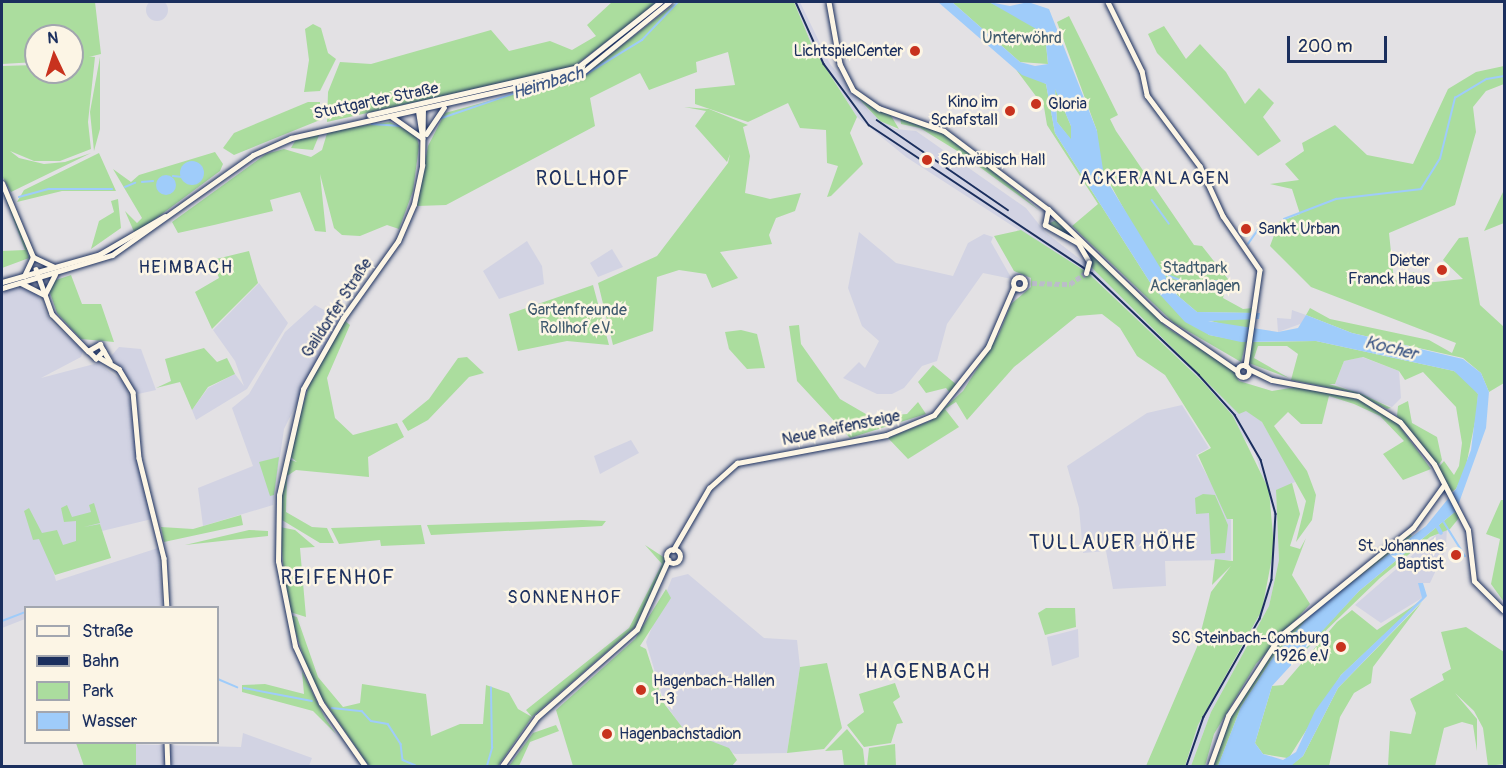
<!DOCTYPE html>
<html>
<head>
<meta charset="utf-8">
<style>
	body { margin:0 }
	#map { position:relative; width:1506px; height:768px; overflow:hidden; background:#e3e1e4; font-family:Pangolin,sans-serif }
	div>[style] { position:absolute }
	[style*='--x'] { left:calc(var(--x)*1px); top:calc(var(--y)*1px); width:calc(var(--w)*1px); rotate:calc(var(--a)*1deg) }
	.built>* { inset:0; background:#d2d3e3 }
	.round { border-radius:50% }
	.green>* { inset:0; background:#abdd9e }
	.water>* { inset:0; background:#9fccfa }
	.stream>* { height:1.5px; margin:-0.75px; padding:0 0.75px; transform-origin:0.75px; border-radius:0.75px; background:#9fccfa }
	.canal>* { height:4px; margin:-2px; padding:0 2px; transform-origin:2px; border-radius:2px; background:#9fccfa }
	.major-tunnel>* { height:5px; margin-top:-2.5px; transform-origin:0; background:repeating-linear-gradient(90deg,#bbbdc9 0 5px,transparent 0 7.5px) }
	.roads { filter:drop-shadow(0 0 2px #1b2f5e) drop-shadow(0 0 2px #1b2f5e) }
	.minor>* { height:4.5px; margin:-2.25px; padding:0 2.25px; transform-origin:2.25px; border-radius:2.25px; background:#fcf5e5 }
	.major>* { height:5px; margin:-2.5px; padding:0 2.5px; transform-origin:2.5px; border-radius:2.5px; background:#fcf5e5 }
	.major>.ring { margin:-2.5px; padding:0; box-sizing:content-box; background:none; border:5px solid #fcf5e5; border-radius:50% }
	.rail>* { height:1.5px; margin:-0.75px; padding:0 0.75px; transform-origin:0.75px; border-radius:0.75px; background:#1b2f5e }
	.bridges { filter:drop-shadow(0 0 2px #1b2f5e) drop-shadow(0 0 2px #1b2f5e) }
	.major-bridge>* { height:5px; margin:-2.5px; padding:0 2.5px; transform-origin:2.5px; border-radius:2.5px; background:#fcf5e5 }
	.dots>* { width:16px; height:16px; translate:-50% -50%; box-sizing:border-box; border:3px solid #fcf5e5; border-radius:50% }
	span { translate:-50% -50%; white-space:nowrap; text-align:center; line-height:1.15; -webkit-text-stroke:5px #fcf5e5; paint-order:stroke }
	.park-label { font-size:16px; color:#3f5a6e }
	.poi-label { font-size:16px; color:#1b2f5e }
	.right { translate:-100% -50%; text-align:right }
	.left { translate:0 -50%; text-align:left }
	.street-label { font-size:16px; color:#1b2f5e }
	.water-label { font-size:18px; color:#3c5685; font-style:italic }
	.neighbourhood-label { font-size:18px; color:#1b2f5e; letter-spacing:1.5px }
	.quarter-label { font-size:20px; color:#1b2f5e; letter-spacing:1.5px }
	.frame { position:absolute; inset:0; border:3px solid #1b2f5e; pointer-events:none }
	.legend { position:absolute; left:24px; top:606px; width:195px; height:138px; box-sizing:border-box; background:#fcf5e5; border:2px solid #a2a6af; margin:0; padding:8px 10px; list-style:none; font-size:18px; color:#1b2f5e }
	.legend li { display:flex; align-items:center; gap:12px; height:30px }
	.legend b { width:30px; border:2px solid #a2a6af }
	.north { position:absolute; left:24px; top:24px; width:60px; height:60px; box-sizing:border-box; background:#fcf5e5; border:2px solid #a2a6af; border-radius:50%; rotate:356deg; font-size:16px; font-weight:700; line-height:24px; text-align:center; color:#1b2f5e }
	.north::after { content:''; display:block; margin:auto; width:21px; height:27px; background:#c8321e; clip-path:polygon(50% 0,100% 100%,50% 72%,0 100%) }
	.scale { position:absolute; left:1287px; top:36px; width:100px; height:27px; box-sizing:border-box; border:3px solid #1b2f5e; border-top:0; padding-left:8px; font-size:18px; line-height:21px; white-space:nowrap; color:#1b2f5e; -webkit-text-stroke:4px #fcf5e5; paint-order:stroke }
</style>
</head>
<body>
<div id="map">
	<div class="built">
		<i class="round" style="left:146px;top:-1px;width:22px;height:22px"></i>
		<i style="clip-path:polygon(794px 2px,800px 2px,830px 64px,869px 111px,895px 129px,916px 131px,1026px 208px,1045px 232px,1103px 277px,1262px 422px,1294px 477px,1295px 482px,1276px 491px,1279px 560px,1269px 606px,1211px 712px,1191px 766px,1185px 766px,1198px 725px,1246px 642px,1270px 580px,1273px 512px,1255px 453px,1202px 381px,1096px 280px,906px 157px,857px 117px,813px 48px)"></i>
		<i style="clip-path:polygon(859px 232px,896px 263px,953px 276px,968px 243px,984px 234px,993px 237px,991px 242px,1012px 279px,983px 273px,947px 324px,937px 361px,922px 366px,904px 388px,892px 394px,877px 394px,843px 378px,859px 362px,865px 368px,879px 341px,862px 326px,848px 288px)"></i>
		<i style="clip-path:polygon(527px 241px,542px 266px,544px 284px,499px 299px,483px 271px)"></i>
		<i style="clip-path:polygon(612px 249px,623px 267px,598px 277px,590px 263px)"></i>
		<i style="clip-path:polygon(259px 283px,288px 323px,247px 389px,196px 420px,192px 410px,208px 388px,235px 374px,244px 386px,235px 361px,213px 330px)"></i>
		<i style="clip-path:polygon(20px 287px,37px 294px,50px 321px,83px 350px,81px 357px,41px 378px,98px 363px,126px 384px,152px 519px,102px 531px,100px 524px,80px 547px,51px 563px,56px 581px,158px 548px,163px 607px,26px 608px,25px 619px,2px 628px,2px 292px)"></i>
		<i style="clip-path:polygon(315px 305px,339px 318px,284px 429px,273px 505px,203px 526px,198px 488px,253px 466px,232px 408px,249px 394px,285px 332px)"></i>
		<i style="clip-path:polygon(1292px 310px,1306px 315px,1303px 323px,1278px 332px,1277px 318px,1291px 319px)"></i>
		<i style="clip-path:polygon(119px 347px,141px 349px,156px 390px,138px 394px,111px 356px)"></i>
		<i style="clip-path:polygon(1362px 357px,1399px 371px,1401px 398px,1392px 407px,1335px 384px,1344px 361px)"></i>
		<i style="clip-path:polygon(1182px 405px,1209px 448px,1196px 455px,1231px 520px,1231px 560px,1165px 561px,1166px 586px,1113px 589px,1106px 551px,1083px 553px,1079px 508px,1067px 466px,1147px 413px)"></i>
		<i style="clip-path:polygon(631px 440px,639px 453px,600px 474px,594px 456px)"></i>
		<i style="clip-path:polygon(1447px 525px,1446px 549px,1430px 583px,1422px 583px,1422px 598px,1381px 623px,1355px 605px)"></i>
		<i style="clip-path:polygon(688px 574px,764px 638px,797px 640px,800px 667px,787px 753px,735px 754px,683px 729px,664px 702px,646px 642px,672px 578px)"></i>
		<i style="clip-path:polygon(1078px 629px,1079px 657px,1052px 666px,1047px 637px)"></i>
		<i style="clip-path:polygon(243px 733px,312px 758px,309px 766px,84px 766px,76px 743px,241px 747px)"></i>
	</div>
	<div class="green">
		<i style="clip-path:polygon(2px 2px,95px 2px,101px 54px,72px 61px,72px 36px,36px 36px,36px 62px,2px 64px)"></i>
		<i style="clip-path:polygon(612px 2px,659px 2px,573px 67px,327px 122px,328px 92px,340px 62px,371px 64px,491px 30px,509px 51px,550px 41px,572px 50px,596px 36px,587px 25px)"></i>
		<i style="clip-path:polygon(677px 2px,794px 2px,813px 48px,857px 117px,850px 133px,863px 164px,831px 196px,827px 197px,838px 166px,827px 163px,826px 130px,800px 128px,788px 103px,748px 122px,695px 104px,695px 89px,735px 85px,728px 52px,696px 62px,697px 72px,649px 90px,640px 73px,590px 98px,595px 126px,446px 205px,417px 206px,428px 146px,445px 113px,584px 75px)"></i>
		<i style="clip-path:polygon(952px 2px,989px 2px,1027px 20px,1045px 34px,1048px 64px,1020px 62px)"></i>
		<i style="clip-path:polygon(1069px 16px,1118px 115px,1110px 119px,1116px 131px,1194px 245px,1202px 246px,1228px 279px,1223px 298px,1243px 309px,1253px 308px,1252px 313px,1197px 312px,1177px 295px,1148px 253px,1098px 162px,1097px 131px,1057px 22px)"></i>
		<i style="clip-path:polygon(313px 24px,321px 28px,328px 53px,336px 59px,320px 91px,304px 92px,309px 60px,305px 29px)"></i>
		<i style="clip-path:polygon(1164px 26px,1186px 59px,1200px 44px,1226px 72px,1245px 104px,1259px 88px,1274px 103px,1263px 117px,1281px 141px,1258px 156px,1157px 53px,1148px 34px)"></i>
		<i style="clip-path:polygon(85px 56px,95px 57px,88px 122px,91px 149px,60px 161px,34px 161px,10px 151px,19px 158px,44px 164px,65px 162px,91px 153px,11px 192px,2px 176px,2px 66px,36px 65px,36px 72px,72px 72px,72px 64px)"></i>
		<i style="clip-path:polygon(100px 57px,100px 129px,94px 151px,90px 112px)"></i>
		<i style="clip-path:polygon(1012px 64px,1046px 84px,1055px 133px,1153px 287px,1209px 335px,1246px 342px,1241px 362px,1174px 323px,1072px 226px,1098px 204px,1047px 125px,1044px 107px)"></i>
		<i style="clip-path:polygon(1504px 66px,1504px 84px,1486px 91px,1473px 107px,1476px 132px,1455px 205px,1389px 233px,1394px 281px,1414px 272px,1416px 284px,1463px 279px,1443px 260px,1459px 238px,1468px 237px,1480px 305px,1504px 327px,1504px 383px,1489px 392px,1481px 373px,1463px 358px,1352px 333px,1306px 315px,1310px 308px,1330px 319px,1429px 340px,1452px 353px,1456px 343px,1311px 287px,1270px 246px,1279px 222px,1300px 214px,1292px 189px,1270px 184px,1299px 180px,1285px 164px,1304px 151px,1302px 143px,1335px 125px,1367px 155px,1413px 164px,1448px 89px,1476px 72px)"></i>
		<i style="clip-path:polygon(844px 83px,864px 102px,890px 114px,899px 129px,880px 121px)"></i>
		<i style="clip-path:polygon(1055px 88px,1071px 126px,1071px 140px,1057px 122px)"></i>
		<i style="clip-path:polygon(308px 102px,320px 102px,320px 120px,234px 155px,223px 148px,234px 133px)"></i>
		<i style="clip-path:polygon(684px 107px,709px 109px,748px 125px,743px 127px,750px 156px,745px 193px,770px 199px,801px 193px,795px 211px,776px 218px,769px 235px,772px 244px,720px 252px,738px 278px,712px 288px,706px 274px,679px 270px,657px 277px,653px 331px,613px 345px,598px 283px,657px 256px,728px 163px,730px 154px,727px 162px,695px 126px,706px 111px)"></i>
		<i style="clip-path:polygon(900px 117px,940px 131px,970px 151px,1040px 211px,959px 152px,920px 128px,901px 124px)"></i>
		<i style="clip-path:polygon(390px 122px,416px 135px,419px 146px,413px 191px,399px 229px,387px 225px,360px 236px,342px 235px,334px 228px,320px 174px,326px 232px,315px 231px,300px 192px,270px 200px,273px 211px,214px 225px,178px 233px,172px 222px,266px 154px,284px 149px,311px 157px,322px 150px,328px 130px)"></i>
		<i style="clip-path:polygon(320px 133px,313px 150px,291px 148px,295px 141px)"></i>
		<i style="clip-path:polygon(215px 152px,223px 164px,220px 171px,135px 234px,125px 211px,137px 223px,142px 218px,113px 169px,131px 182px,139px 175px)"></i>
		<i style="clip-path:polygon(99px 153px,116px 191px,62px 191px,17px 202px,24px 190px)"></i>
		<i style="clip-path:polygon(2px 189px,25px 239px,29px 258px,2px 268px,2px 251px,25px 250px)"></i>
		<i style="clip-path:polygon(1504px 190px,1504px 223px,1484px 231px,1485px 229px)"></i>
		<i style="clip-path:polygon(118px 199px,121px 228px,91px 249px,99px 221px,114px 212px,111px 201px)"></i>
		<i style="clip-path:polygon(1056px 220px,1118px 278px,1166px 327px,1233px 370px,1239px 381px,1272px 391px,1302px 386px,1364px 401px,1398px 424px,1431px 469px,1403px 480px,1383px 454px,1404px 441px,1380px 416px,1354px 404px,1329px 396px,1322px 424px,1301px 424px,1288px 412px,1274px 426px,1307px 471px,1316px 495px,1312px 520px,1296px 542px,1306px 501px,1262px 422px,1246px 411px,1239px 414px,1092px 268px,1090px 251px,1048px 224px)"></i>
		<i style="clip-path:polygon(1021px 230px,1088px 273px,1202px 381px,1233px 416px,1269px 490px,1274px 547px,1262px 610px,1198px 725px,1185px 766px,1146px 766px,1197px 647px,1211px 592px,1231px 566px,1212px 585px,1215px 559px,1233px 561px,1233px 519px,1227px 519px,1198px 455px,1211px 448px,1165px 375px,1137px 356px,1120px 328px,1102px 314px,1077px 316px,1014px 367px,967px 420px,956px 402px,945px 409px,959px 427px,908px 459px,888px 438px,930px 421px,963px 391px,999px 334px,1011px 304px,1031px 287px,1031px 278px,1014px 271px,994px 236px)"></i>
		<i style="clip-path:polygon(249px 251px,258px 283px,212px 329px,195px 292px,219px 278px,212px 260px)"></i>
		<i style="clip-path:polygon(71px 275px,82px 304px,101px 304px,114px 342px,81px 339px,57px 313px,49px 290px,53px 281px)"></i>
		<i style="clip-path:polygon(593px 285px,609px 345px,567px 341px,518px 351px,509px 314px)"></i>
		<i style="clip-path:polygon(1255px 319px,1252px 332px,1207px 320px,1231px 319px)"></i>
		<i style="clip-path:polygon(344px 320px,350px 325px,327px 378px,335px 418px,353px 435px,397px 423px,404px 437px,368px 457px,369px 477px,296px 470px,287px 476px,286px 512px,312px 527px,327px 528px,334px 543px,320px 543px,282px 520px,282px 474px,285px 458px,297px 462px,288px 455px,310px 382px)"></i>
		<i style="clip-path:polygon(799px 325px,801px 344px,840px 399px,871px 417px,907px 414px,918px 402px,926px 414px,850px 438px,797px 381px,789px 326px)"></i>
		<i style="clip-path:polygon(741px 330px,757px 334px,765px 368px,747px 369px,729px 349px,725px 332px)"></i>
		<i style="clip-path:polygon(1316px 341px,1454px 371px,1468px 380px,1478px 394px,1477px 412px,1465px 471px,1456px 489px,1450px 493px,1438px 468px,1444px 461px,1454px 475px,1459px 466px,1462px 443px,1456px 407px,1423px 372px,1405px 380px,1399px 371px,1363px 357px,1344px 361px,1335px 384px,1329px 384px,1362px 394px,1391px 408px,1387px 409px,1351px 392px,1291px 380px,1298px 354px,1287px 346px,1258px 346px,1254px 358px,1289px 378px,1249px 363px,1253px 342px)"></i>
		<i style="clip-path:polygon(204px 348px,217px 362px,227px 358px,235px 374px,208px 387px,192px 410px,180px 382px,156px 388px,171px 381px,165px 359px)"></i>
		<i style="clip-path:polygon(467px 357px,484px 373px,469px 377px,428px 420px,408px 431px,402px 421px,429px 399px,458px 358px)"></i>
		<i style="clip-path:polygon(933px 365px,957px 385px,950px 393px,946px 388px,926px 393px,918px 382px)"></i>
		<i style="clip-path:polygon(1408px 401px,1412px 423px,1437px 437px,1442px 460px,1437px 467px,1397px 416px,1398px 406px)"></i>
		<i style="clip-path:polygon(279px 457px,274px 495px,270px 496px,259px 462px)"></i>
		<i style="clip-path:polygon(1292px 483px,1300px 514px,1290px 546px,1300px 549px,1306px 538px,1292px 575px,1310px 604px,1256px 664px,1214px 734px,1205px 766px,1191px 766px,1211px 712px,1269px 606px,1279px 560px,1276px 490px)"></i>
		<i style="clip-path:polygon(1203px 494px,1215px 495px,1228px 525px,1225px 553px,1211px 554px,1209px 513px,1196px 514px,1195px 498px)"></i>
		<i style="clip-path:polygon(1501px 500px,1504px 500px,1504px 602px,1491px 584px,1500px 539px,1486px 534px)"></i>
		<i style="clip-path:polygon(94px 503px,100px 523px,84px 527px,100px 524px,111px 558px,55px 575px,39px 539px,33px 540px,24px 511px,29px 508px,42px 533px,57px 530px,63px 545px,76px 541px,76px 521px,64px 522px,61px 508px,67px 505px,72px 517px,91px 512px,89px 505px)"></i>
		<i style="clip-path:polygon(1456px 511px,1459px 518px,1450px 529px,1430px 537px,1380px 578px,1278px 677px,1359px 591px)"></i>
		<i style="clip-path:polygon(241px 515px,243px 525px,164px 542px,161px 527px,193px 529px)"></i>
		<i style="clip-path:polygon(582px 520px,606px 521px,602px 526px,431px 535px,427px 525px)"></i>
		<i style="clip-path:polygon(421px 525px,425px 544px,381px 546px,380px 540px,339px 544px,331px 528px)"></i>
		<i style="clip-path:polygon(280px 527px,295px 530px,315px 547px,300px 548px,306px 617px,287px 611px)"></i>
		<i style="clip-path:polygon(249px 530px,268px 531px,268px 536px,185px 545px)"></i>
		<i style="clip-path:polygon(1409px 532px,1412px 536px,1355px 580px,1274px 656px,1241px 707px,1218px 766px,1213px 766px,1226px 722px,1273px 647px,1297px 620px)"></i>
		<i style="clip-path:polygon(645px 545px,665px 558px,664px 568px,635px 627px,532px 717px,526px 710px,629px 628px,662px 564px)"></i>
		<i style="clip-path:polygon(666px 589px,671px 598px,640px 646px,646px 649px,663px 702px,685px 731px,729px 748px,737px 760px,732px 766px,573px 766px,556px 710px,635px 639px)"></i>
		<i style="clip-path:polygon(1419px 602px,1341px 675px,1290px 756px,1294px 763px,1303px 756px,1338px 688px,1422px 602px,1373px 667px,1371px 683px,1354px 693px,1340px 717px,1329px 766px,1291px 766px,1287px 758px,1263px 754px,1255px 743px,1272px 686px,1283px 685px,1337px 622px,1352px 610px,1377px 630px)"></i>
		<i style="clip-path:polygon(1046px 608px,1075px 608px,1076px 627px,1045px 635px,1038px 613px)"></i>
		<i style="clip-path:polygon(290px 615px,297px 617px,318px 677px,343px 707px,360px 703px,362px 684px,426px 694px,431px 736px,460px 724px,483px 724px,486px 685px,509px 693px,518px 709px,532px 717px,498px 766px,369px 766px,313px 685px)"></i>
		<i style="clip-path:polygon(1466px 627px,1504px 652px,1504px 764px,1488px 766px,1483px 728px,1474px 711px,1455px 693px,1477px 719px,1477px 751px,1473px 725px,1462px 722px,1444px 728px,1435px 766px,1388px 766px,1390px 731px,1411px 734px,1416px 713px,1410px 699px,1444px 680px,1442px 674px,1451px 669px,1441px 632px)"></i>
		<i style="clip-path:polygon(827px 663px,842px 728px,824px 749px,787px 753px,800px 667px)"></i>
		<i style="clip-path:polygon(302px 671px,325px 718px,336px 734px,313px 711px,242px 692px,242px 685px,265px 684px,304px 694px)"></i>
		<i style="clip-path:polygon(895px 683px,900px 697px,893px 702px,903px 723px,897px 724px,891px 743px,864px 747px,847px 725px,864px 712px,859px 694px)"></i>
		<i style="clip-path:polygon(556px 725px,559px 731px,530px 742px,519px 766px,509px 766px,533px 733px)"></i>
		<i style="clip-path:polygon(847px 729px,863px 749px,865px 766px,844px 766px,842px 750px,825px 751px)"></i>
		<i style="clip-path:polygon(76px 743px,136px 743px,136px 766px,84px 766px)"></i>
		<i style="clip-path:polygon(895px 744px,896px 766px,867px 766px,869px 748px)"></i>
	</div>
	<div class="water">
		<i style="clip-path:polygon(evenodd,938px 2px,952px 2px,1020px 62px,1035px 66px,1048px 64px,1045px 34px,989px 2px,1010px 6px,1028px 2px,1049px 9px,1097px 131px,1104px 176px,1177px 295px,1197px 312px,1260px 313px,1259px 319px,1208px 321px,1278px 332px,1298px 328px,1306px 315px,1352px 333px,1463px 359px,1481px 373px,1489px 392px,1486px 428px,1456px 511px,1359px 591px,1272px 686px,1255px 743px,1263px 754px,1283px 760px,1296px 752px,1315px 711px,1341px 675px,1422px 598px,1418px 583px,1423px 583px,1427px 596px,1338px 688px,1303px 756px,1291px 766px,1218px 766px,1241px 707px,1274px 656px,1313px 612px,1426px 526px,1456px 489px,1471px 450px,1478px 394px,1454px 371px,1316px 341px,1241px 342px,1209px 335px,1185px 322px,1153px 287px,1055px 133px,1046px 84px,1022px 75px,938px 2px,1055px 89px,1071px 126px,1071px 139px,1057px 122px,1055px 89px)"></i>
		<i class="round" style="left:180px;top:161px;width:24px;height:24px"></i>
		<i class="round" style="left:156px;top:175px;width:20px;height:20px"></i>
	</div>
	<div class="stream">
		<i style="--x:439;--y:119;--w:99;--a:-18.8"></i>
		<i style="--x:533;--y:87;--w:48;--a:-10.8"></i>
		<i style="--x:580;--y:78;--w:73;--a:-31.5"></i>
		<i style="--x:642;--y:40;--w:52;--a:-46.5"></i>
		<i style="--x:372;--y:124;--w:29;--a:4"></i>
		<i style="--x:173;--y:176;--w:9;--a:6"></i>
		<i style="--x:142;--y:182;--w:11;--a:-5"></i>
		<i style="--x:125;--y:187;--w:11;--a:-22"></i>
		<i style="--x:19;--y:197;--w:31;--a:-15"></i>
		<i style="--x:49;--y:189;--w:63;--a:0"></i>
		<i style="--x:1152;--y:200;--w:29;--a:54"></i>
		<i style="--x:1284;--y:219;--w:56;--a:-21"></i>
		<i style="--x:1336;--y:199;--w:86;--a:-6.7"></i>
		<i style="--x:1421;--y:189;--w:36;--a:-58"></i>
		<i style="--x:1440;--y:159;--w:63;--a:-76.2"></i>
		<i style="--x:1455;--y:98;--w:37;--a:-31"></i>
		<i style="--x:1487;--y:79;--w:17;--a:-10"></i>
		<i style="--x:1248;--y:244;--w:21;--a:-55"></i>
		<i style="--x:1160;--y:272;--w:31;--a:22"></i>
		<i style="--x:1192;--y:283;--w:11;--a:41"></i>
		<i style="--x:1200;--y:290;--w:9;--a:-72"></i>
		<i style="--x:1203;--y:281;--w:18;--a:0"></i>
		<i style="--x:1444;--y:522;--w:40;--a:58"></i>
		<i style="--x:48;--y:608;--w:15;--a:0"></i>
		<i style="--x:2;--y:621;--w:25;--a:-21"></i>
		<i style="--x:218;--y:679;--w:21;--a:23"></i>
		<i style="--x:244;--y:688;--w:69;--a:10.8"></i>
		<i style="--x:332;--y:708;--w:30;--a:6"></i>
		<i style="--x:362;--y:711;--w:13;--a:48"></i>
		<i style="--x:371;--y:721;--w:17;--a:10"></i>
		<i style="--x:388;--y:724;--w:24;--a:57"></i>
		<i style="--x:401;--y:744;--w:16;--a:83"></i>
		<i style="--x:403;--y:760;--w:13;--a:23"></i>
		<i style="--x:487;--y:766;--w:19;--a:-74"></i>
		<i style="--x:492;--y:748;--w:60;--a:-91"></i>
	</div>
	<div class="canal">
		<i style="--x:1436;--y:524;--w:10;--a:61"></i>
	</div>
	<div class="major-tunnel">
		<i style="--x:1032;--y:283;--w:38;--a:2"></i>
		<i style="--x:1070;--y:284;--w:19;--a:-35"></i>
	</div>
	<div class="roads">
		<div class="minor">
			<i style="--x:829;--y:2;--w:63;--a:79.9"></i>
			<i style="--x:840;--y:64;--w:29;--a:63"></i>
			<i style="--x:853;--y:90;--w:32;--a:35"></i>
			<i style="--x:879;--y:108;--w:69;--a:19.5"></i>
			<i style="--x:944;--y:131;--w:130;--a:36.9"></i>
			<i style="--x:1108;--y:2;--w:77;--a:63.8"></i>
			<i style="--x:1142;--y:71;--w:25;--a:78"></i>
			<i style="--x:1147;--y:95;--w:89;--a:53.3"></i>
			<i style="--x:1200;--y:166;--w:55;--a:65.3"></i>
			<i style="--x:1223;--y:216;--w:65;--a:55.6"></i>
			<i style="--x:1260;--y:270;--w:97;--a:98.3"></i>
			<i style="--x:36;--y:269;--w:48;--a:70.4"></i>
			<i style="--x:52;--y:314;--w:52;--a:45.8"></i>
			<i style="--x:21;--y:283;--w:25;--a:27"></i>
			<i style="--x:45;--y:294;--w:22;--a:-63"></i>
			<i style="--x:104;--y:351;--w:11;--a:135"></i>
			<i style="--x:96;--y:359;--w:11;--a:-135"></i>
			<i style="--x:88;--y:351;--w:14;--a:-30"></i>
			<i style="--x:100;--y:344;--w:20;--a:60"></i>
			<i style="--x:100;--y:358;--w:22;--a:30"></i>
			<i style="--x:119;--y:369;--w:27;--a:59"></i>
			<i style="--x:133;--y:392;--w:66;--a:84.8"></i>
			<i style="--x:139;--y:458;--w:103;--a:76"></i>
			<i style="--x:164;--y:558;--w:50;--a:86.6"></i>
			<i style="--x:167;--y:742;--w:24;--a:88"></i>
			<i style="--x:1210;--y:766;--w:53;--a:-70.2"></i>
			<i style="--x:1228;--y:716;--w:95;--a:-57"></i>
			<i style="--x:1280;--y:636;--w:171;--a:-39.1"></i>
			<i style="--x:1413;--y:528;--w:53;--a:-54.2"></i>
		</div>
		<div class="major">
			<i style="--x:418;--y:111;--w:26;--a:81"></i>
			<i style="--x:369;--y:115;--w:214;--a:-12.9"></i>
			<i style="--x:578;--y:67;--w:105;--a:-38.4"></i>
			<i style="--x:392;--y:117;--w:37;--a:35"></i>
			<i style="--x:426;--y:134;--w:32;--a:-56"></i>
			<i style="--x:2;--y:183;--w:80;--a:67.3"></i>
			<i style="--x:33;--y:257;--w:23;--a:25"></i>
			<i style="--x:1089;--y:262;--w:22;--a:-120"></i>
			<i style="--x:1078;--y:243;--w:38;--a:-151"></i>
			<i style="--x:1045;--y:225;--w:16;--a:-79"></i>
			<i style="--x:1048;--y:209;--w:158;--a:44"></i>
			<i style="--x:1162;--y:319;--w:91;--a:34.7"></i>
			<i style="--x:24;--y:276;--w:21;--a:-65"></i>
			<i class="ring" style="left:1013px;top:277px;width:7px;height:7px"></i>
			<i style="--x:2;--y:282;--w:102;--a:-15.9"></i>
			<i style="--x:100;--y:254;--w:75;--a:-30.3"></i>
			<i style="--x:2;--y:288;--w:115;--a:-16.7"></i>
			<i style="--x:112;--y:255;--w:173;--a:-35.3"></i>
			<i style="--x:253;--y:155;--w:42;--a:-24.1"></i>
			<i style="--x:291;--y:138;--w:299;--a:-12.7"></i>
			<i style="--x:583;--y:72;--w:111;--a:-39.1"></i>
			<i class="ring" style="left:1237px;top:365px;width:7px;height:7px"></i>
			<i style="--x:1249;--y:369;--w:25;--a:26"></i>
			<i style="--x:1272;--y:380;--w:87;--a:10.5"></i>
			<i style="--x:1358;--y:396;--w:49;--a:31.8"></i>
			<i style="--x:1400;--y:422;--w:54;--a:51"></i>
			<i style="--x:1434;--y:464;--w:74;--a:62.7"></i>
			<i style="--x:1468;--y:530;--w:51;--a:83.3"></i>
			<i style="--x:1474;--y:581;--w:42;--a:45"></i>
			<i class="ring" style="left:666px;top:549px;width:9px;height:9px"></i>
			<i style="--x:673;--y:550;--w:72;--a:-59.9"></i>
			<i style="--x:709;--y:488;--w:38;--a:-42"></i>
			<i style="--x:737;--y:463;--w:152;--a:-10.6"></i>
			<i style="--x:886;--y:435;--w:52;--a:-22.6"></i>
			<i style="--x:934;--y:415;--w:87;--a:-51.5"></i>
			<i style="--x:988;--y:347;--w:65;--a:-66.6"></i>
			<i style="--x:365;--y:766;--w:77;--a:-124.9"></i>
			<i style="--x:321;--y:703;--w:63;--a:-114.5"></i>
			<i style="--x:295;--y:646;--w:87;--a:-101.3"></i>
			<i style="--x:278;--y:561;--w:66;--a:-89.1"></i>
			<i style="--x:279;--y:495;--w:109;--a:-77.2"></i>
			<i style="--x:303;--y:389;--w:81;--a:-60.6"></i>
			<i style="--x:343;--y:318;--w:95;--a:-54.5"></i>
			<i style="--x:398;--y:241;--w:40;--a:-66.6"></i>
			<i style="--x:414;--y:204;--w:40;--a:-78"></i>
			<i style="--x:422;--y:165;--w:56;--a:-89"></i>
			<i style="--x:502;--y:766;--w:60;--a:-54.5"></i>
			<i style="--x:537;--y:717;--w:133;--a:-41.3"></i>
			<i style="--x:637;--y:629;--w:76;--a:-65.8"></i>
		</div>
	</div>
	<div class="rail">
		<i style="--x:796;--y:2;--w:68;--a:65.7"></i>
		<i style="--x:824;--y:64;--w:76;--a:53.6"></i>
		<i style="--x:869;--y:125;--w:268;--a:33.6"></i>
		<i style="--x:1092;--y:273;--w:148;--a:43.6"></i>
		<i style="--x:1199;--y:375;--w:54;--a:48"></i>
		<i style="--x:1235;--y:415;--w:52;--a:60"></i>
		<i style="--x:1261;--y:460;--w:56;--a:74.5"></i>
		<i style="--x:1276;--y:514;--w:66;--a:93.5"></i>
		<i style="--x:1272;--y:580;--w:41;--a:107.1"></i>
		<i style="--x:1260;--y:619;--w:113;--a:119.7"></i>
		<i style="--x:1204;--y:717;--w:52;--a:109.1"></i>
		<i style="--x:877;--y:120;--w:159;--a:34.5"></i>
	</div>
	<div class="bridges">
		<div class="major-bridge">
			<i style="--x:1086;--y:273;--w:11;--a:-75"></i>
		</div>
	</div>
	<div class="dots">
		<i style="left:915px;top:51px;background:#c8321e"></i>
		<i style="left:1036px;top:104px;background:#c8321e"></i>
		<i style="left:1010px;top:111px;background:#c8321e"></i>
		<i style="left:927px;top:160px;background:#c8321e"></i>
		<i style="left:1246px;top:229px;background:#c8321e"></i>
		<i style="left:1442px;top:270px;background:#c8321e"></i>
		<i style="left:1456px;top:555px;background:#c8321e"></i>
		<i style="left:1341px;top:647px;background:#c8321e"></i>
		<i style="left:641px;top:690px;background:#c8321e"></i>
		<i style="left:607px;top:734px;background:#c8321e"></i>
	</div>
	<div class="park-label">
		<span style="left:1022px;top:38px">Unterwöhrd</span>
		<span style="left:1195px;top:277px">Stadtpark<br>Ackeranlagen</span>
		<span style="left:577px;top:319px">Gartenfreunde<br>Rollhof e.V.</span>
	</div>
	<div class="poi-label">
		<span class="right" style="left:903px;top:51px">LichtspielCenter</span>
		<span class="right" style="left:998px;top:111px">Kino im<br>Schafstall</span>
		<span class="left" style="left:1048px;top:104px">Gloria</span>
		<span class="left" style="left:940px;top:160px">Schwäbisch Hall</span>
		<span class="left" style="left:1258px;top:229px">Sankt Urban</span>
		<span class="right" style="left:1430px;top:270px">Dieter<br>Franck Haus</span>
		<span class="right" style="left:1444px;top:555px">St. Johannes<br>Baptist</span>
		<span class="right" style="left:1329px;top:647px">SC Steinbach-Comburg<br>1926 e.V</span>
		<span class="left" style="left:653px;top:690px">Hagenbach-Hallen<br>1-3</span>
		<span class="left" style="left:619px;top:734px">Hagenbachstadion</span>
	</div>
	<div class="street-label">
		<span style="left:376px;top:101px;rotate:-12deg">Stuttgarter Straße</span>
		<span style="left:337px;top:308px;rotate:-57deg">Gaildorfer Straße</span>
		<span style="left:841px;top:428px;rotate:-12deg">Neue Reifensteige</span>
	</div>
	<div class="water-label">
		<span style="left:548px;top:84px;rotate:-17deg">Heimbach</span>
		<span style="left:1391px;top:349px;rotate:14deg">Kocher</span>
	</div>
	<div class="neighbourhood-label">
		<span style="left:1155px;top:179px">ACKERANLAGEN</span>
		<span style="left:186px;top:268px">HEIMBACH</span>
		<span style="left:565px;top:598px">SONNENHOF</span>
	</div>
	<div class="quarter-label">
		<span style="left:583px;top:178px">ROLLHOF</span>
		<span style="left:1113px;top:542px">TULLAUER HÖHE</span>
		<span style="left:338px;top:577px">REIFENHOF</span>
		<span style="left:928px;top:671px">HAGENBACH</span>
	</div>
	<div class="frame"></div>
	<ul class="legend">
	<li><b style="height:8px;background:#fcf5e5"></b>Straße</li>
	<li><b style="height:8px;background:#1b2f5e"></b>Bahn</li>
	<li><b style="height:16px;background:#abdd9e"></b>Park</li>
	<li><b style="height:16px;background:#9fccfa"></b>Wasser</li>
	</ul>
	<div class="north">N</div>
	<div class="scale">200 m</div>
</div>
</body>
</html>
